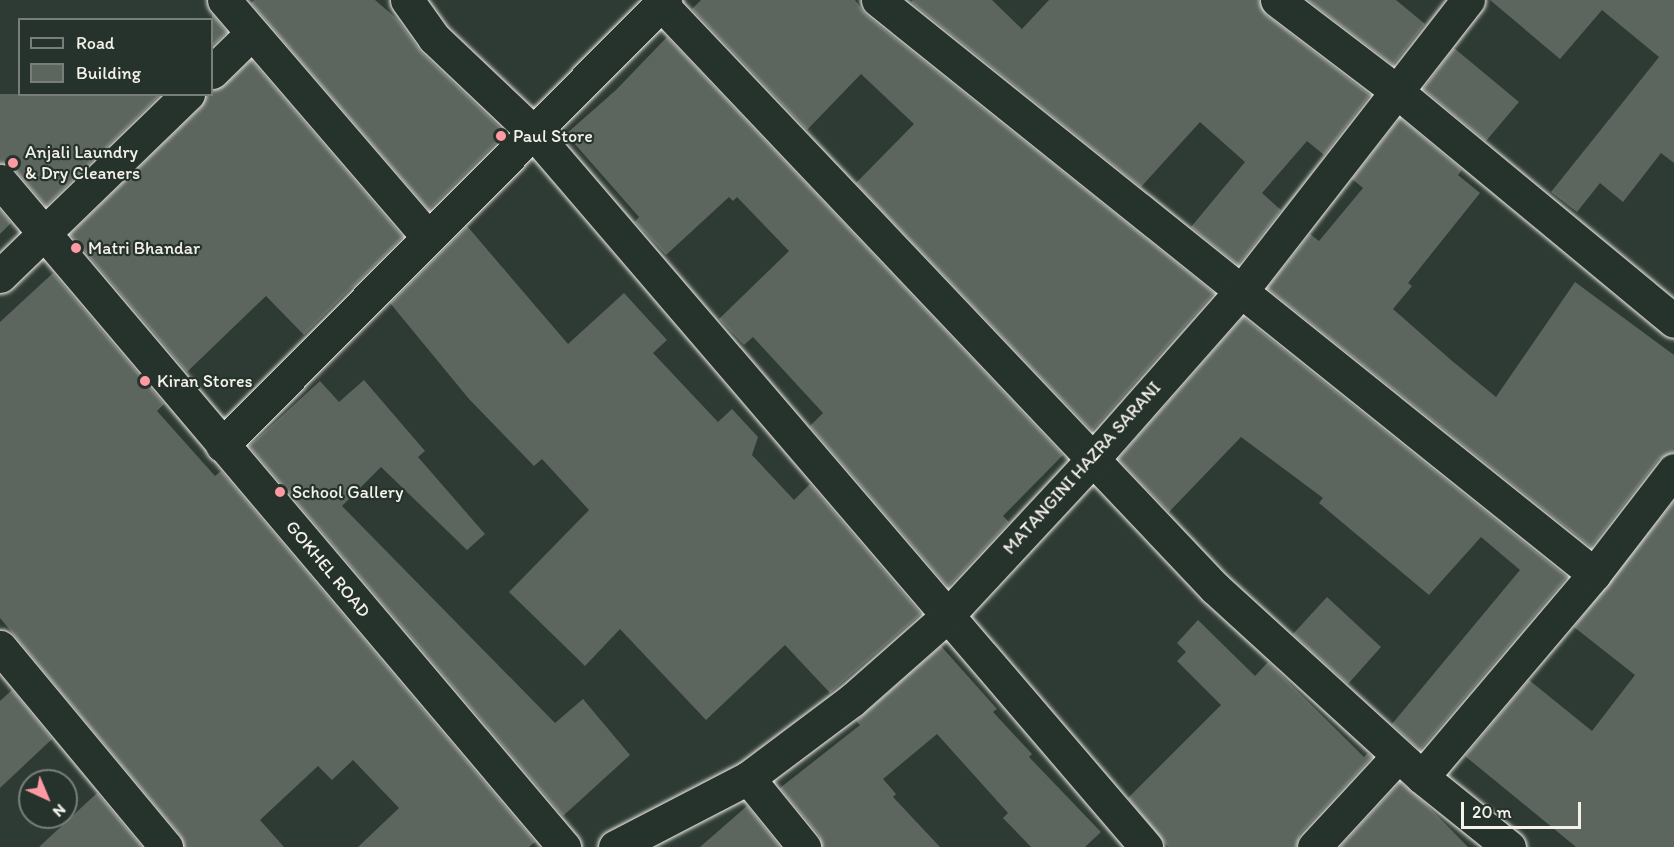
<!DOCTYPE html>
<html>
<head>
<meta charset="utf-8">
<style>
	body { margin:0 }
	#map { position:relative; width:1674px; height:847px; overflow:hidden; background:#2e3b34; font-family:Itim,sans-serif }
	div>[style] { position:absolute }
	[style*='--x'] { left:calc(var(--x)*1px); top:calc(var(--y)*1px); width:calc(var(--w)*1px); rotate:calc(var(--a)*1deg) }
	.building>* { inset:0; background:#5c655e }
	.roads { filter:drop-shadow(0 0 2px #f4f1e8) drop-shadow(0 0 2px #f4f1e8) }
	.minor>* { height:33px; margin:-16.5px; padding:0 16.5px; transform-origin:16.5px; border-radius:16.5px; background:#26332d }
	.dots>* { width:16px; height:16px; translate:-50% -50%; box-sizing:border-box; border:3px solid #26332d; border-radius:50% }
	span { translate:-50% -50%; white-space:nowrap; text-align:center; line-height:1.15; -webkit-text-stroke:4.5px #26332d; paint-order:stroke }
	.poi-label { font-size:18px; color:#f4f1e8 }
	.left { translate:0 -50%; text-align:left }
	.street-label { font-size:18px; color:#f4f1e8 }
	.legend { position:absolute; left:18px; top:18px; width:195px; height:78px; box-sizing:border-box; background:#26332d; border:2px solid #787f78; margin:0; padding:8px 10px; list-style:none; font-size:18px; color:#f4f1e8 }
	.legend li { display:flex; align-items:center; gap:12px; height:30px }
	.legend b { width:30px; border:2px solid #787f78 }
	.north { position:absolute; left:18px; top:769px; width:60px; height:60px; box-sizing:border-box; background:#26332d; border:2px solid #787f78; border-radius:50%; rotate:136deg; font-size:16px; font-weight:700; line-height:24px; text-align:center; color:#f4f1e8 }
	.north::after { content:''; display:block; margin:auto; width:21px; height:27px; background:#ff9aa2; clip-path:polygon(50% 0,100% 100%,50% 72%,0 100%) }
	.scale { position:absolute; left:1461px; top:802px; width:120px; height:27px; box-sizing:border-box; border:3px solid #f4f1e8; border-top:0; padding-left:8px; font-size:18px; line-height:21px; white-space:nowrap; color:#f4f1e8; -webkit-text-stroke:4px #26332d; paint-order:stroke }
</style>
</head>
<body>
<div id="map">
	<div class="building">
		<i style="clip-path:polygon(254px 0,375px 0,396px 18px,421px 52px,506px 133px,429px 210px,251px 3px)"></i>
		<i style="clip-path:polygon(701px 0,855px 0,866px 15px,1214px 293px,1092px 431px,856px 183px,914px 124px,861px 74px,807px 130px,692px 9px)"></i>
		<i style="clip-path:polygon(913px 0,992px 0,1022px 29px,1049px 0,1259px 0,1266px 15px,1370px 95px,1324px 155px,1307px 141px,1262px 193px,1281px 210px,1238px 265px,1191px 227px,1245px 162px,1200px 122px,1141px 187px,911px 2px)"></i>
		<i style="clip-path:polygon(1308px 0,1396px 0,1425px 24px,1393px 65px)"></i>
		<i style="clip-path:polygon(1490px 0,1674px 0,1674px 163px,1661px 153px,1623px 202px,1600px 183px,1577px 212px,1551px 192px,1659px 57px,1602px 10px,1560px 59px)"></i>
		<i style="clip-path:polygon(212px 14px,227px 32px,212px 46px)"></i>
		<i style="clip-path:polygon(667px 37px,1063px 455px,1003px 516px,1009px 522px,948px 587px,810px 426px,823px 413px,753px 337px,744px 345px,719px 319px,789px 251px,737px 197px,733px 201px,729px 197px,666px 255px,635px 222px,639px 217px,566px 134px,616px 90px)"></i>
		<i style="clip-path:polygon(1454px 48px,1519px 102px,1486px 141px,1423px 89px)"></i>
		<i style="clip-path:polygon(251px 60px,403px 237px,304px 335px,266px 296px,187px 372px,70px 234px,201px 107px,206px 94px,225px 85px)"></i>
		<i style="clip-path:polygon(0 94px,161px 94px,46px 206px,14px 169px,0 163px)"></i>
		<i style="clip-path:polygon(1400px 118px,1462px 170px,1458px 175px,1480px 193px,1408px 283px,1412px 286px,1393px 309px,1451px 360px,1496px 397px,1575px 282px,1674px 355px,1674px 452px,1659px 459px,1591px 547px,1267px 288px,1310px 234px,1319px 241px,1363px 188px,1352px 179px)"></i>
		<i style="clip-path:polygon(0 210px,11px 223px,0 234px)"></i>
		<i style="clip-path:polygon(467px 226px,568px 344px,624px 293px,667px 340px,653px 353px,718px 422px,732px 409px,758px 437px,752px 455px,794px 500px,810px 484px,921px 614px,830px 693px,785px 645px,706px 720px,620px 629px,585px 666px,509px 592px,589px 510px,542px 459px,534px 466px,469px 399px,390px 303px)"></i>
		<i style="clip-path:polygon(53px 273px,164px 404px,157px 411px,215px 476px,221px 471px,535px 842px,529px 847px,358px 847px,399px 808px,353px 760px,332px 780px,318px 766px,260px 820px,284px 847px,184px 847px,180px 835px,0 618px,0 322px)"></i>
		<i style="clip-path:polygon(1243px 317px,1567px 577px,1420px 750px,1392px 724px,1520px 570px,1481px 537px,1429px 595px,1319px 503px,1323px 498px,1241px 437px,1169px 512px,1118px 459px)"></i>
		<i style="clip-path:polygon(364px 380px,425px 451px,418px 457px,485px 534px,467px 550px,381px 467px,342px 506px,555px 723px,583px 699px,630px 755px,563px 816px,249px 446px,320px 381px,339px 402px)"></i>
		<i style="clip-path:polygon(1674px 501px,1674px 847px,1576px 847px,1465px 756px,1529px 680px,1592px 731px,1635px 675px,1574px 627px)"></i>
		<i style="clip-path:polygon(1327px 597px,1381px 647px,1348px 684px,1293px 634px)"></i>
		<i style="clip-path:polygon(1198px 620px,1255px 676px,1268px 662px,1364px 757px,1368px 753px,1372px 757px,1300px 834px,1296px 847px,1168px 847px,1128px 798px,1221px 705px,1177px 661px,1186px 652px,1177px 643px)"></i>
		<i style="clip-path:polygon(941px 646px,997px 709px,993px 712px,1032px 754px,1029px 757px,1101px 832px,1085px 847px,1031px 847px,1003px 818px,1008px 813px,937px 734px,883px 779px,896px 794px,893px 797px,940px 847px,822px 847px,819px 835px,780px 788px,860px 725px,856px 721px)"></i>
		<i style="clip-path:polygon(12px 690px,52px 739px,0 788px,0 701px)"></i>
		<i style="clip-path:polygon(1400px 782px,1425px 803px,1468px 847px,1340px 847px)"></i>
		<i style="clip-path:polygon(97px 793px,142px 847px,39px 847px)"></i>
		<i style="clip-path:polygon(747px 806px,780px 847px,700px 847px)"></i>
	</div>
	<div class="roads">
		<div class="minor">
			<i style="--x:224;--y:0;--w:313;--a:49.3"></i>
			<i style="--x:407;--y:0;--w:47;--a:54.6"></i>
			<i style="--x:434;--y:38;--w:137;--a:43.5"></i>
			<i style="--x:533;--y:132;--w:942;--a:49.39"></i>
			<i style="--x:878;--y:0;--w:918;--a:38.72"></i>
			<i style="--x:1277;--y:0;--w:148;--a:37.3"></i>
			<i style="--x:1395;--y:90;--w:362;--a:39.6"></i>
			<i style="--x:661;--y:4;--w:805;--a:46.51"></i>
			<i style="--x:1215;--y:588;--w:280;--a:42.4"></i>
			<i style="--x:212;--y:72;--w:54;--a:-44.3"></i>
			<i style="--x:0;--y:181;--w:873;--a:49.74"></i>
			<i style="--x:0;--y:276;--w:262;--a:-44.1"></i>
			<i style="--x:222;--y:445;--w:628;--a:-45.13"></i>
			<i style="--x:0;--y:647;--w:260;--a:50.3"></i>
			<i style="--x:748;--y:778;--w:89;--a:50.9"></i>
			<i style="--x:615;--y:847;--w:150;--a:-27.4"></i>
			<i style="--x:748;--y:778;--w:130;--a:-36.9"></i>
			<i style="--x:852;--y:700;--w:125;--a:-41.4"></i>
			<i style="--x:946;--y:617;--w:214;--a:-47.1"></i>
			<i style="--x:1092;--y:460;--w:227;--a:-48.6"></i>
			<i style="--x:1242;--y:290;--w:368;--a:-52.1"></i>
			<i style="--x:1314;--y:847;--w:124;--a:-47.3"></i>
			<i style="--x:1509;--y:847;--w:112;--a:-141.2"></i>
			<i style="--x:1422;--y:777;--w:266;--a:-49.7"></i>
			<i style="--x:1594;--y:574;--w:131;--a:-52.4"></i>
		</div>
	</div>
	<div class="dots">
		<i style="left:501px;top:136px;background:#ff9aa2"></i>
		<i style="left:13px;top:163px;background:#ff9aa2"></i>
		<i style="left:76px;top:248px;background:#ff9aa2"></i>
		<i style="left:145px;top:381px;background:#ff9aa2"></i>
		<i style="left:280px;top:492px;background:#ff9aa2"></i>
	</div>
	<div class="poi-label">
		<span class="left" style="left:513px;top:136px">Paul Store</span>
		<span class="left" style="left:25px;top:163px">Anjali Laundry<br>&amp; Dry Cleaners</span>
		<span class="left" style="left:88px;top:248px">Matri Bhandar</span>
		<span class="left" style="left:157px;top:381px">Kiran Stores</span>
		<span class="left" style="left:292px;top:492px">School Gallery</span>
	</div>
	<div class="street-label">
		<span style="left:1082px;top:468px;rotate:-48deg">MATANGINI HAZRA SARANI</span>
		<span style="left:328px;top:569px;rotate:50deg">GOKHEL ROAD</span>
	</div>
	<ul class="legend">
	<li><b style="height:8px;background:#26332d"></b>Road</li>
	<li><b style="height:16px;background:#5c655e"></b>Building</li>
	</ul>
	<div class="north">N</div>
	<div class="scale">20 m</div>
</div>
</body>
</html>
